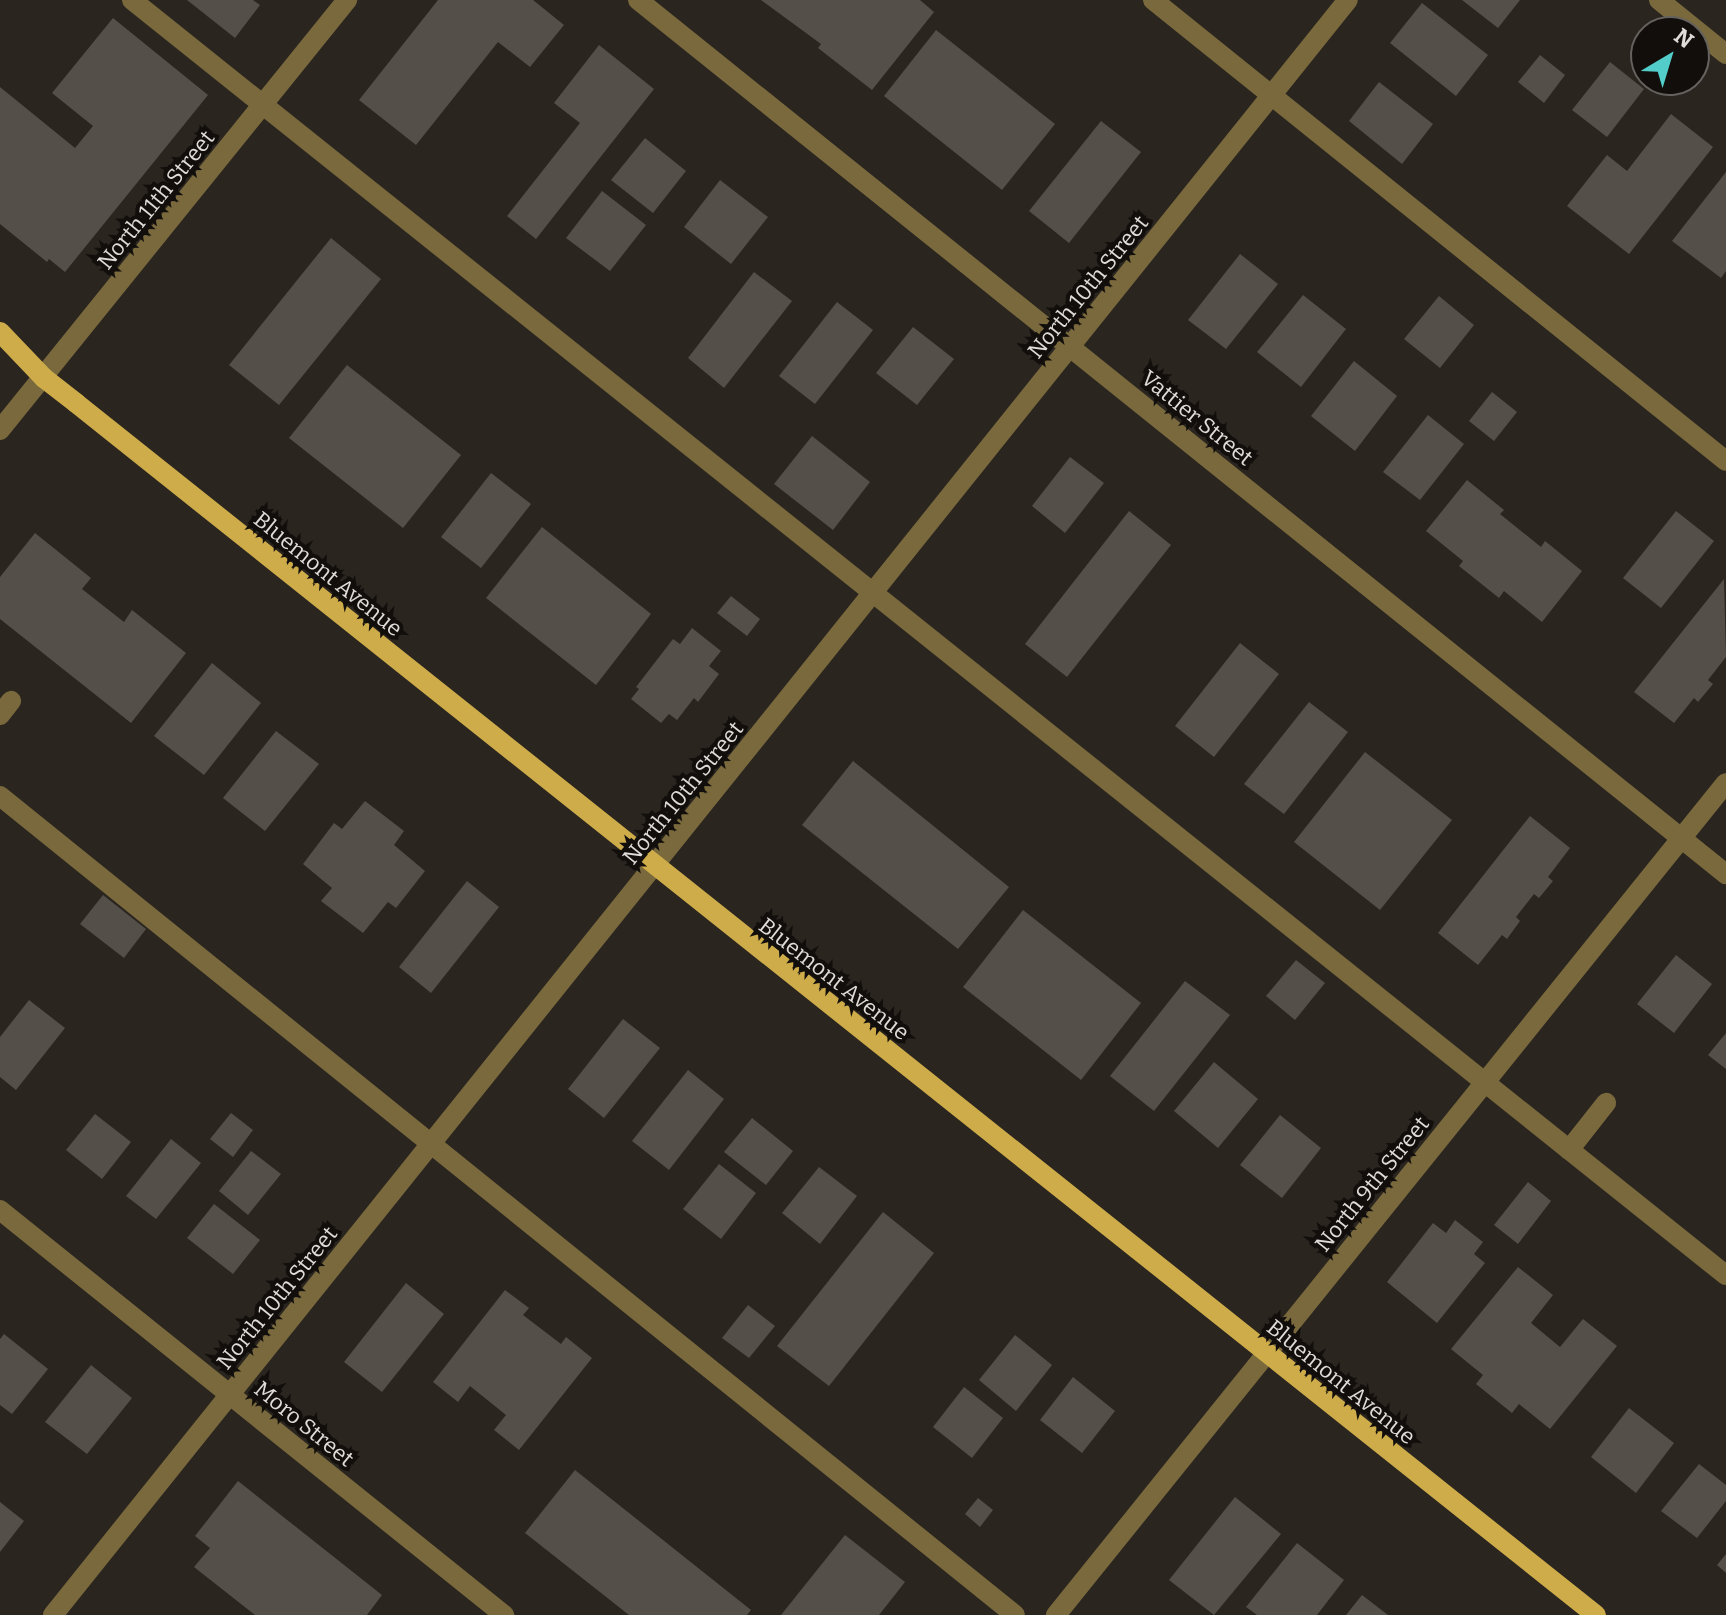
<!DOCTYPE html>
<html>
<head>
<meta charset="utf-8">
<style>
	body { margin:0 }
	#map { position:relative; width:1726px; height:1615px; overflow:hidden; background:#2a251f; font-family:Bitter,serif }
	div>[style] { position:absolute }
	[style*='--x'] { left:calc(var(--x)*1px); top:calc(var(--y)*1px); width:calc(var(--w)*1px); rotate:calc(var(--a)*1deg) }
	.building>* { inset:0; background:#554f49 }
	.minor>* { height:20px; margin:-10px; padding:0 10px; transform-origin:10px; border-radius:10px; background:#79693d }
	.major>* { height:20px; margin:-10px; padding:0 10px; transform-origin:10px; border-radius:10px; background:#ceac4a }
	span { translate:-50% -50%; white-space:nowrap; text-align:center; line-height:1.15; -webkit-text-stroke:8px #110e0c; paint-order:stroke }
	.street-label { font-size:22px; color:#e0ddd9 }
	.north { position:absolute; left:1630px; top:16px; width:80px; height:80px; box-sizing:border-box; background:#110e0c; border:2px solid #64615e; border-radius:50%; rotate:38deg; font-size:22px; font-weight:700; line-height:32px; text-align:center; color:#e0ddd9 }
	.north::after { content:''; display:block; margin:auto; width:28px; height:36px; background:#53cdc9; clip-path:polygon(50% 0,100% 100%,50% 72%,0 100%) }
</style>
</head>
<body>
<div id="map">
	<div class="building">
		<i style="clip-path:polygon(187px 0,253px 0,260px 5px,235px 38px)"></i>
		<i style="clip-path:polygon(438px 0,533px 0,564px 25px,530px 67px,498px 42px,416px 145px,359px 100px)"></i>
		<i style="clip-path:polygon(761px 0,920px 0,934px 12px,872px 90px,818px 48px,821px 44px)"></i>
		<i style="clip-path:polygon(1462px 0,1520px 0,1498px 28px)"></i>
		<i style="clip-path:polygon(1422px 3px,1488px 55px,1456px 96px,1390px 43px)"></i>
		<i style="clip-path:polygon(113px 18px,208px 95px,65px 272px,49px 259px,47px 262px,0 224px,0 87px,75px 148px,93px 126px,52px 93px)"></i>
		<i style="clip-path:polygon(936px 30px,1055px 124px,1002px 190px,884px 96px)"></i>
		<i style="clip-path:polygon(599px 45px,654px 89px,536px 239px,507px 216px,580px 123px,554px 103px)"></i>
		<i style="clip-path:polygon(1540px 55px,1565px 75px,1544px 103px,1518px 82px)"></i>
		<i style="clip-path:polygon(1610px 62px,1644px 89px,1607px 137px,1572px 110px)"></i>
		<i style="clip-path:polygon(1379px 82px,1433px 124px,1402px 164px,1349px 121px)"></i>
		<i style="clip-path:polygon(1671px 114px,1713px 147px,1629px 254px,1567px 206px,1607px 155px,1627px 171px)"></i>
		<i style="clip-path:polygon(1101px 121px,1141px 152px,1069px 243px,1029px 211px)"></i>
		<i style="clip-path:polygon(645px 138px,686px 171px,653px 213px,611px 180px)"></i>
		<i style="clip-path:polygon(1726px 172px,1726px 271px,1721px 278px,1672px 241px)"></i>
		<i style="clip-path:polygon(720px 180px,768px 217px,731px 264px,684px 227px)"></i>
		<i style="clip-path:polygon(602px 191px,646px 225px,610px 271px,566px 238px)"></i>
		<i style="clip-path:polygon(331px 238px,381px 279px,279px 405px,229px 365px)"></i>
		<i style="clip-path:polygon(1240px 254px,1278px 284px,1226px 349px,1188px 320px)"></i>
		<i style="clip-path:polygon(754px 272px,792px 301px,724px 388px,688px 358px)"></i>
		<i style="clip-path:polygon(1303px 295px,1346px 329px,1301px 387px,1257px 352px)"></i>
		<i style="clip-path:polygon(1439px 296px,1474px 325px,1440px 368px,1404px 339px)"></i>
		<i style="clip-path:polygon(837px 302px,873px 330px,815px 404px,779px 376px)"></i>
		<i style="clip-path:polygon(913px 327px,954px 359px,917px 405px,876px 373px)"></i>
		<i style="clip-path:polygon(1354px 361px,1397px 396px,1355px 451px,1311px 416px)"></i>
		<i style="clip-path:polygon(347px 365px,461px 455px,403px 528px,289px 438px)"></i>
		<i style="clip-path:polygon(1492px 392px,1517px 412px,1494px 441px,1469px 421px)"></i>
		<i style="clip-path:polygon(1428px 415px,1464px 444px,1420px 500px,1383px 472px)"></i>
		<i style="clip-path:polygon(812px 436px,870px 482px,833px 530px,774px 484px)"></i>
		<i style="clip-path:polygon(1070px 457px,1104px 483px,1065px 533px,1032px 506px)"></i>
		<i style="clip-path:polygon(491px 473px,531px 504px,481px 568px,441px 537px)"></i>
		<i style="clip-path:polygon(1467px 480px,1504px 510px,1500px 514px,1541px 547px,1545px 541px,1582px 571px,1542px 622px,1504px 591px,1499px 598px,1459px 566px,1463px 561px,1426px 531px)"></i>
		<i style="clip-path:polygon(1129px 511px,1171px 545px,1067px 677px,1025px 644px)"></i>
		<i style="clip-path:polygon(1676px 511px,1714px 541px,1661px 608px,1623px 578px)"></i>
		<i style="clip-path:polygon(542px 527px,651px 614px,596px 685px,486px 598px)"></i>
		<i style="clip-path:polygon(35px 533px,91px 578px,82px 589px,124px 622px,132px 610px,186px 653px,131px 723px,0 619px,0 577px)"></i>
		<i style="clip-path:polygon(1724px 579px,1726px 657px,1708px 680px,1713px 684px,1698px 702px,1694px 698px,1674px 723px,1634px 692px)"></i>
		<i style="clip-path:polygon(731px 596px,760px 619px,747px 636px,717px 613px)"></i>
		<i style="clip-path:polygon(692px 628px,721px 651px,709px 666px,719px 674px,698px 702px,694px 698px,677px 720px,669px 714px,661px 723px,631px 699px,639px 689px,636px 687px,673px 639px,680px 644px)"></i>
		<i style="clip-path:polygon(1240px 643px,1279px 674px,1214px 757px,1175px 726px)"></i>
		<i style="clip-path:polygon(212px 663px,261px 703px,204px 775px,154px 736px)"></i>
		<i style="clip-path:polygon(1309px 702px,1348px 732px,1284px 814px,1244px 784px)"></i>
		<i style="clip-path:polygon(276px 731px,319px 764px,265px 831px,223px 798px)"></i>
		<i style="clip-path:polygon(1365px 752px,1452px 820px,1380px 910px,1294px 842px)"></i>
		<i style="clip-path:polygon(853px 761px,1009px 887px,958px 949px,802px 825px)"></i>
		<i style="clip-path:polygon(365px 801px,404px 831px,394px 845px,425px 871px,396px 908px,388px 902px,363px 933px,321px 901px,332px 888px,303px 864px,334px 823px,342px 829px)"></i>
		<i style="clip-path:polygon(1530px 816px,1570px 848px,1548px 877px,1553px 881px,1539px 898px,1534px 894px,1516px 917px,1520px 921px,1507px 939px,1502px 935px,1478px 965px,1438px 933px)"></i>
		<i style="clip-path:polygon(467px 881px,499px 907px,431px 993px,399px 967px)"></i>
		<i style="clip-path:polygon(103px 895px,146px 929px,124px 958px,80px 924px)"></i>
		<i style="clip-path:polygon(1023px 910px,1141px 1003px,1081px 1080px,963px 987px)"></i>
		<i style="clip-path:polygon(1676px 955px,1712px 984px,1674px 1033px,1637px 1004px)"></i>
		<i style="clip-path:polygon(1296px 960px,1325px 983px,1295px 1020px,1266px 996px)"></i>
		<i style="clip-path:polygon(1185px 981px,1230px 1015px,1154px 1111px,1110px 1076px)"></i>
		<i style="clip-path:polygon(29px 1000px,65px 1028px,16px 1090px,0 1077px,0 1037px)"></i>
		<i style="clip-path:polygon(623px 1019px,660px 1048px,604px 1118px,568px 1089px)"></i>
		<i style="clip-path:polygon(1726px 1033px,1726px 1069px,1708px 1055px)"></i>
		<i style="clip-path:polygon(1214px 1062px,1258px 1099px,1218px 1148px,1174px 1111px)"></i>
		<i style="clip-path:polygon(688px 1070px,724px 1099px,669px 1170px,632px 1141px)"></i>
		<i style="clip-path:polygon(231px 1113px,253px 1130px,233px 1157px,210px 1139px)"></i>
		<i style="clip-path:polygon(95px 1114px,131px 1142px,102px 1179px,66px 1150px)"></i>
		<i style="clip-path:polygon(1280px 1115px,1321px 1148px,1282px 1198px,1240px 1165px)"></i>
		<i style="clip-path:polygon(752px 1118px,793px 1151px,766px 1185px,724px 1152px)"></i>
		<i style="clip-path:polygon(171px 1139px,201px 1163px,156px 1219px,126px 1196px)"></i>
		<i style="clip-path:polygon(251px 1151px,281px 1174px,248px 1215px,219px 1191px)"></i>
		<i style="clip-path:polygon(719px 1164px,756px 1193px,721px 1239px,683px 1209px)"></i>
		<i style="clip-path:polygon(819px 1167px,857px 1196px,820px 1244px,782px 1213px)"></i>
		<i style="clip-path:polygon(1528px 1182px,1551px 1201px,1518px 1244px,1494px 1225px)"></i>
		<i style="clip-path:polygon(214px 1204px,260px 1240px,233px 1274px,187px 1238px)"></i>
		<i style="clip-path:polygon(883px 1212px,934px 1253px,829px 1386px,777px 1346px)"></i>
		<i style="clip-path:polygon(1455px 1220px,1483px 1242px,1474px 1254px,1485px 1263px,1437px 1323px,1387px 1282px,1433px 1223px,1446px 1233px)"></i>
		<i style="clip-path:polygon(1518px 1267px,1553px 1295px,1531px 1323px,1560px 1347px,1583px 1319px,1617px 1346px,1550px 1429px,1519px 1404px,1512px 1413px,1476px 1384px,1483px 1375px,1451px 1349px)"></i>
		<i style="clip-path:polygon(406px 1283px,444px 1314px,382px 1392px,344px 1362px)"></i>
		<i style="clip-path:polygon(505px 1290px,529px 1308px,523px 1315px,561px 1344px,566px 1337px,592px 1358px,519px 1450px,494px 1430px,506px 1415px,470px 1386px,458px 1402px,433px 1382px)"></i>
		<i style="clip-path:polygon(748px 1305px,775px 1326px,749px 1358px,722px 1338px)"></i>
		<i style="clip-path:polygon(4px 1334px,48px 1369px,12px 1414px,0 1405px,0 1339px)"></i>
		<i style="clip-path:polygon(1015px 1335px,1052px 1365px,1016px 1411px,979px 1380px)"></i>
		<i style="clip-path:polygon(91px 1365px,132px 1398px,87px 1454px,45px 1422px)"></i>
		<i style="clip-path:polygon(1073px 1377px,1115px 1411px,1082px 1453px,1040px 1420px)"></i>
		<i style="clip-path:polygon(964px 1387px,1003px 1418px,972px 1458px,933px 1427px)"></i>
		<i style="clip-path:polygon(1629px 1408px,1674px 1443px,1636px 1493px,1591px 1457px)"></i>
		<i style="clip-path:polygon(1699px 1464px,1726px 1485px,1726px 1501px,1697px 1538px,1661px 1511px)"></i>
		<i style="clip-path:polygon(575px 1470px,751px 1610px,747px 1615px,629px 1615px,525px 1533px)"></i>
		<i style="clip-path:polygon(238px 1481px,382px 1595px,367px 1615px,255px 1615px,194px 1567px,210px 1548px,195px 1536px)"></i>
		<i style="clip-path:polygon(1235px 1497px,1281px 1534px,1214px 1615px,1169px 1580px)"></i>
		<i style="clip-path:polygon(978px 1498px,993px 1510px,980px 1527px,965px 1514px)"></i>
		<i style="clip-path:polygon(0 1502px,24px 1521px,0 1552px)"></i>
		<i style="clip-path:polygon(845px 1535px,905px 1582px,879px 1615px,781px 1615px)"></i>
		<i style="clip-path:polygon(1297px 1543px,1344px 1580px,1317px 1615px,1257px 1615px,1246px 1607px)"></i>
		<i style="clip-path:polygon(1726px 1554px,1726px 1573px,1717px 1565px)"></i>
		<i style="clip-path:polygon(1362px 1595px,1388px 1615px,1346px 1615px)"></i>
	</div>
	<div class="minor">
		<i style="--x:132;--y:0;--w:2041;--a:38.66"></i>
		<i style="--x:638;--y:0;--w:1396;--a:38.78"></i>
		<i style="--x:1153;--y:0;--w:735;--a:38.82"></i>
		<i style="--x:1659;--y:0;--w:86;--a:38.9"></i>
		<i style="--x:0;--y:430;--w:553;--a:-51.1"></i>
		<i style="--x:0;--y:715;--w:18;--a:-52"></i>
		<i style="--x:0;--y:796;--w:1304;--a:38.9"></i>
		<i style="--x:1569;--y:1150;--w:60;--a:-51.8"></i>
		<i style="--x:0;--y:1210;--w:647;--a:38.78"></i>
		<i style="--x:53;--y:1615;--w:2070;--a:-51.28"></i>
		<i style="--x:1056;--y:1615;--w:1068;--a:-51.16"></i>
	</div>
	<div class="major">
		<i style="--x:0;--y:332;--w:64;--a:46.3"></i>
		<i style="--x:44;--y:378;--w:41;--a:38"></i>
		<i style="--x:76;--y:403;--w:1944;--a:38.57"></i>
	</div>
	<div class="street-label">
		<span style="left:156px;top:200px;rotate:-51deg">North 11th Street</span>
		<span style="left:1088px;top:287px;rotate:-51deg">North 10th Street</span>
		<span style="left:1197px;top:418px;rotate:39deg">Vattier Street</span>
		<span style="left:328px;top:574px;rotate:39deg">Bluemont Avenue</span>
		<span style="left:683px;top:793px;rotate:-51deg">North 10th Street</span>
		<span style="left:834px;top:979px;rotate:38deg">Bluemont Avenue</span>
		<span style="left:1372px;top:1184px;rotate:-51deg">North 9th Street</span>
		<span style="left:277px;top:1298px;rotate:-51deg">North 10th Street</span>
		<span style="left:1341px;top:1382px;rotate:39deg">Bluemont Avenue</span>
		<span style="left:304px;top:1424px;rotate:39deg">Moro Street</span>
	</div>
	<div class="north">N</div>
</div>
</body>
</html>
